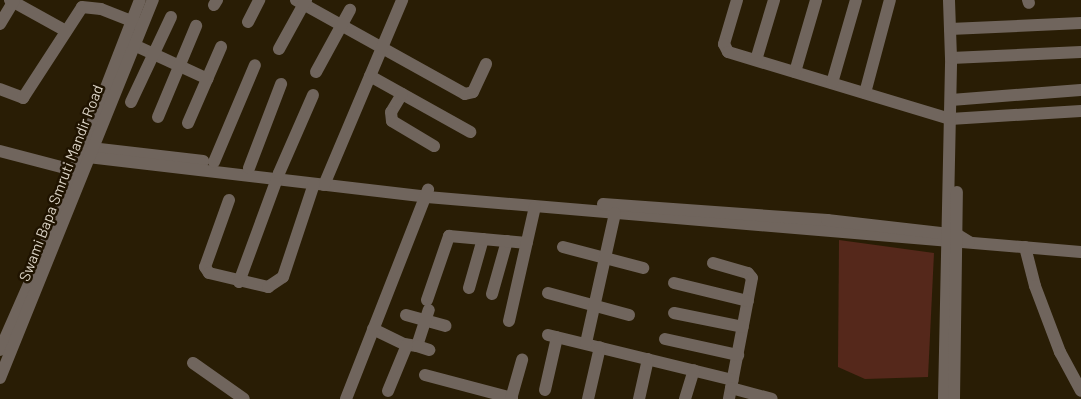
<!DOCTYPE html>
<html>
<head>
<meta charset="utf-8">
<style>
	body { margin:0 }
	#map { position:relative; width:1081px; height:399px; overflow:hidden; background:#291d05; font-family:Barlow,sans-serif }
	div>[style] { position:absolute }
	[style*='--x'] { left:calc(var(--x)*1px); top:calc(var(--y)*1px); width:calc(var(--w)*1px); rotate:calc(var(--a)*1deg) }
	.green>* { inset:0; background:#55281b }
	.minor>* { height:12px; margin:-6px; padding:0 6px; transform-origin:6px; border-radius:6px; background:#70655d }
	span { translate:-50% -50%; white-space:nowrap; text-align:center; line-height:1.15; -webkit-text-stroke:5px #1f1300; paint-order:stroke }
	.street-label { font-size:15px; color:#dcd4c6 }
</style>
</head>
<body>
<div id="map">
	<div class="green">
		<i style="clip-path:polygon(839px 240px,934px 253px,928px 377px,865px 379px,838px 367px)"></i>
	</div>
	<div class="minor">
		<i style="--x:10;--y:0;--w:64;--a:29"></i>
		<i style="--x:296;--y:0;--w:193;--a:29.1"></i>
		<i style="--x:465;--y:94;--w:8;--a:-14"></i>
		<i style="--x:473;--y:92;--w:31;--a:-65"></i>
		<i style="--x:737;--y:0;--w:46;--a:106.5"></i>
		<i style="--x:724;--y:44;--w:9;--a:63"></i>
		<i style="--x:728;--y:52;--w:232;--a:16.8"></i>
		<i style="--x:950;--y:119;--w:131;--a:-3.5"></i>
		<i style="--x:1028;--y:0;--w:3;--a:72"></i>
		<i style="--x:214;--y:5;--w:6;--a:-59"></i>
		<i style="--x:248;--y:22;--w:25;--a:-63"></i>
		<i style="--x:0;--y:24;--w:26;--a:-59"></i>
		<i style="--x:950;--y:29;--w:131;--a:-2.6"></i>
		<i style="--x:134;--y:45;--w:81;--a:24.7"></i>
		<i style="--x:279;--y:49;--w:56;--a:-61.1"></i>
		<i style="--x:951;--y:58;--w:130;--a:-2.6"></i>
		<i style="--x:756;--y:60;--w:63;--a:-73.3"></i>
		<i style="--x:316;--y:72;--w:71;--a:-61.3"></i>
		<i style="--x:795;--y:72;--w:75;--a:-73.7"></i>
		<i style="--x:370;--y:76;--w:115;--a:29.2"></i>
		<i style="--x:832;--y:83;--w:86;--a:-73.9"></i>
		<i style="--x:0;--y:89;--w:25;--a:21"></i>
		<i style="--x:23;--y:98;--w:108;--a:-57"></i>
		<i style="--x:82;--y:7;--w:19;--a:6"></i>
		<i style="--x:101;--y:9;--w:41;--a:21.5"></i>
		<i style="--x:865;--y:93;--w:96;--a:-75"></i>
		<i style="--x:402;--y:94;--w:21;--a:121"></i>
		<i style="--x:391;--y:112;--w:9;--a:84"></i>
		<i style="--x:392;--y:121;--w:49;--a:30.8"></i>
		<i style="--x:951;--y:100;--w:130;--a:-4.4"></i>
		<i style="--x:131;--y:102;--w:94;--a:-64.8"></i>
		<i style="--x:158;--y:117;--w:99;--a:-67.3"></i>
		<i style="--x:188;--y:123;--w:83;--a:-66.5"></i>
		<i style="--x:91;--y:148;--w:113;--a:6.6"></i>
		<i style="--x:0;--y:151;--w:83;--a:14.7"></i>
		<i style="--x:88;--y:157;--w:341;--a:6.7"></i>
		<i style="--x:427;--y:197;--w:656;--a:4.81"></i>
		<i style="--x:214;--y:162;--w:105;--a:-67.1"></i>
		<i style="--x:249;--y:168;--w:90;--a:-69.1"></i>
		<i style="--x:324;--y:185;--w:201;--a:-67.1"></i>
		<i style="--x:229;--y:200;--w:71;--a:109.7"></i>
		<i style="--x:205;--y:267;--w:7;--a:56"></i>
		<i style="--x:209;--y:273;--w:61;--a:13.3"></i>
		<i style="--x:268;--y:287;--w:18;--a:-34"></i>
		<i style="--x:283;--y:277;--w:98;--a:-71.6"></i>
		<i style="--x:603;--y:204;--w:225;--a:4.1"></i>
		<i style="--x:827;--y:220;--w:132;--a:6.5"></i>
		<i style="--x:958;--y:235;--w:13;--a:32"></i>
		<i style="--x:563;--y:247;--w:83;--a:14.7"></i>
		<i style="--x:1025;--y:247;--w:40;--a:75.6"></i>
		<i style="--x:1035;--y:286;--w:71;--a:69.3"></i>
		<i style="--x:1060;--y:352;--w:44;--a:61.7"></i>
		<i style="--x:713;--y:263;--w:36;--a:16"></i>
		<i style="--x:748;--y:273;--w:6;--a:51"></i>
		<i style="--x:752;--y:278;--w:123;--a:100.8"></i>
		<i style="--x:239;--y:282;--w:116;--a:-69.8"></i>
		<i style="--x:279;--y:173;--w:85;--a:-66.4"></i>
		<i style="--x:674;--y:283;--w:76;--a:13.7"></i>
		<i style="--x:469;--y:288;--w:51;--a:-74.1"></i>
		<i style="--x:548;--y:293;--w:84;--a:15.2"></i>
		<i style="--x:492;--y:294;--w:55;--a:-74.2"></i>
		<i style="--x:427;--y:300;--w:68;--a:-71"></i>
		<i style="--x:449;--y:236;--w:78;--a:5.1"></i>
		<i style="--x:674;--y:313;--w:70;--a:11.5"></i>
		<i style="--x:406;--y:315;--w:41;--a:15.4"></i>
		<i style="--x:509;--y:321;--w:117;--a:-77.2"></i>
		<i style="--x:373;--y:329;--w:34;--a:26"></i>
		<i style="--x:404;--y:344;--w:13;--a:9"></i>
		<i style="--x:417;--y:346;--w:38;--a:-72"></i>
		<i style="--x:548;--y:335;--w:190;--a:13.7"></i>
		<i style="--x:665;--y:339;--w:75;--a:12.4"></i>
		<i style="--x:586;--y:343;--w:133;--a:-77.4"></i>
		<i style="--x:417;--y:346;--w:13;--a:18"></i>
		<i style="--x:0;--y:350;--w:90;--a:-66.3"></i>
		<i style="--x:36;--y:268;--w:287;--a:-68.8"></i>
		<i style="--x:193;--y:363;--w:62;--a:35.2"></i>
		<i style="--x:425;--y:375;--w:90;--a:14.8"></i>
		<i style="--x:0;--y:378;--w:408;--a:-68"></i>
		<i style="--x:731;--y:388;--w:42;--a:15"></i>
		<i style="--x:545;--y:390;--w:54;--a:-77.2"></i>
		<i style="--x:388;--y:391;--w:50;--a:-67.6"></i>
		<i style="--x:346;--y:399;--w:225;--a:-68.6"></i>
		<i style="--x:511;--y:399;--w:41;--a:-74.2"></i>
		<i style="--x:588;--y:399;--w:53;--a:-77"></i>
		<i style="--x:639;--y:399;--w:41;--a:-77.3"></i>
		<i style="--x:685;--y:399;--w:30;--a:-73"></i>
		<i style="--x:944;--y:399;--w:341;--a:-88.8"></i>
		<i style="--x:951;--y:58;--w:58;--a:-92"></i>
		<i style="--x:954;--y:399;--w:207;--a:-89.2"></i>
	</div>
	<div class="street-label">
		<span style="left:61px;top:183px;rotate:-69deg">Swami Bapa Smruti Mandir Road</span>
	</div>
</div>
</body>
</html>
